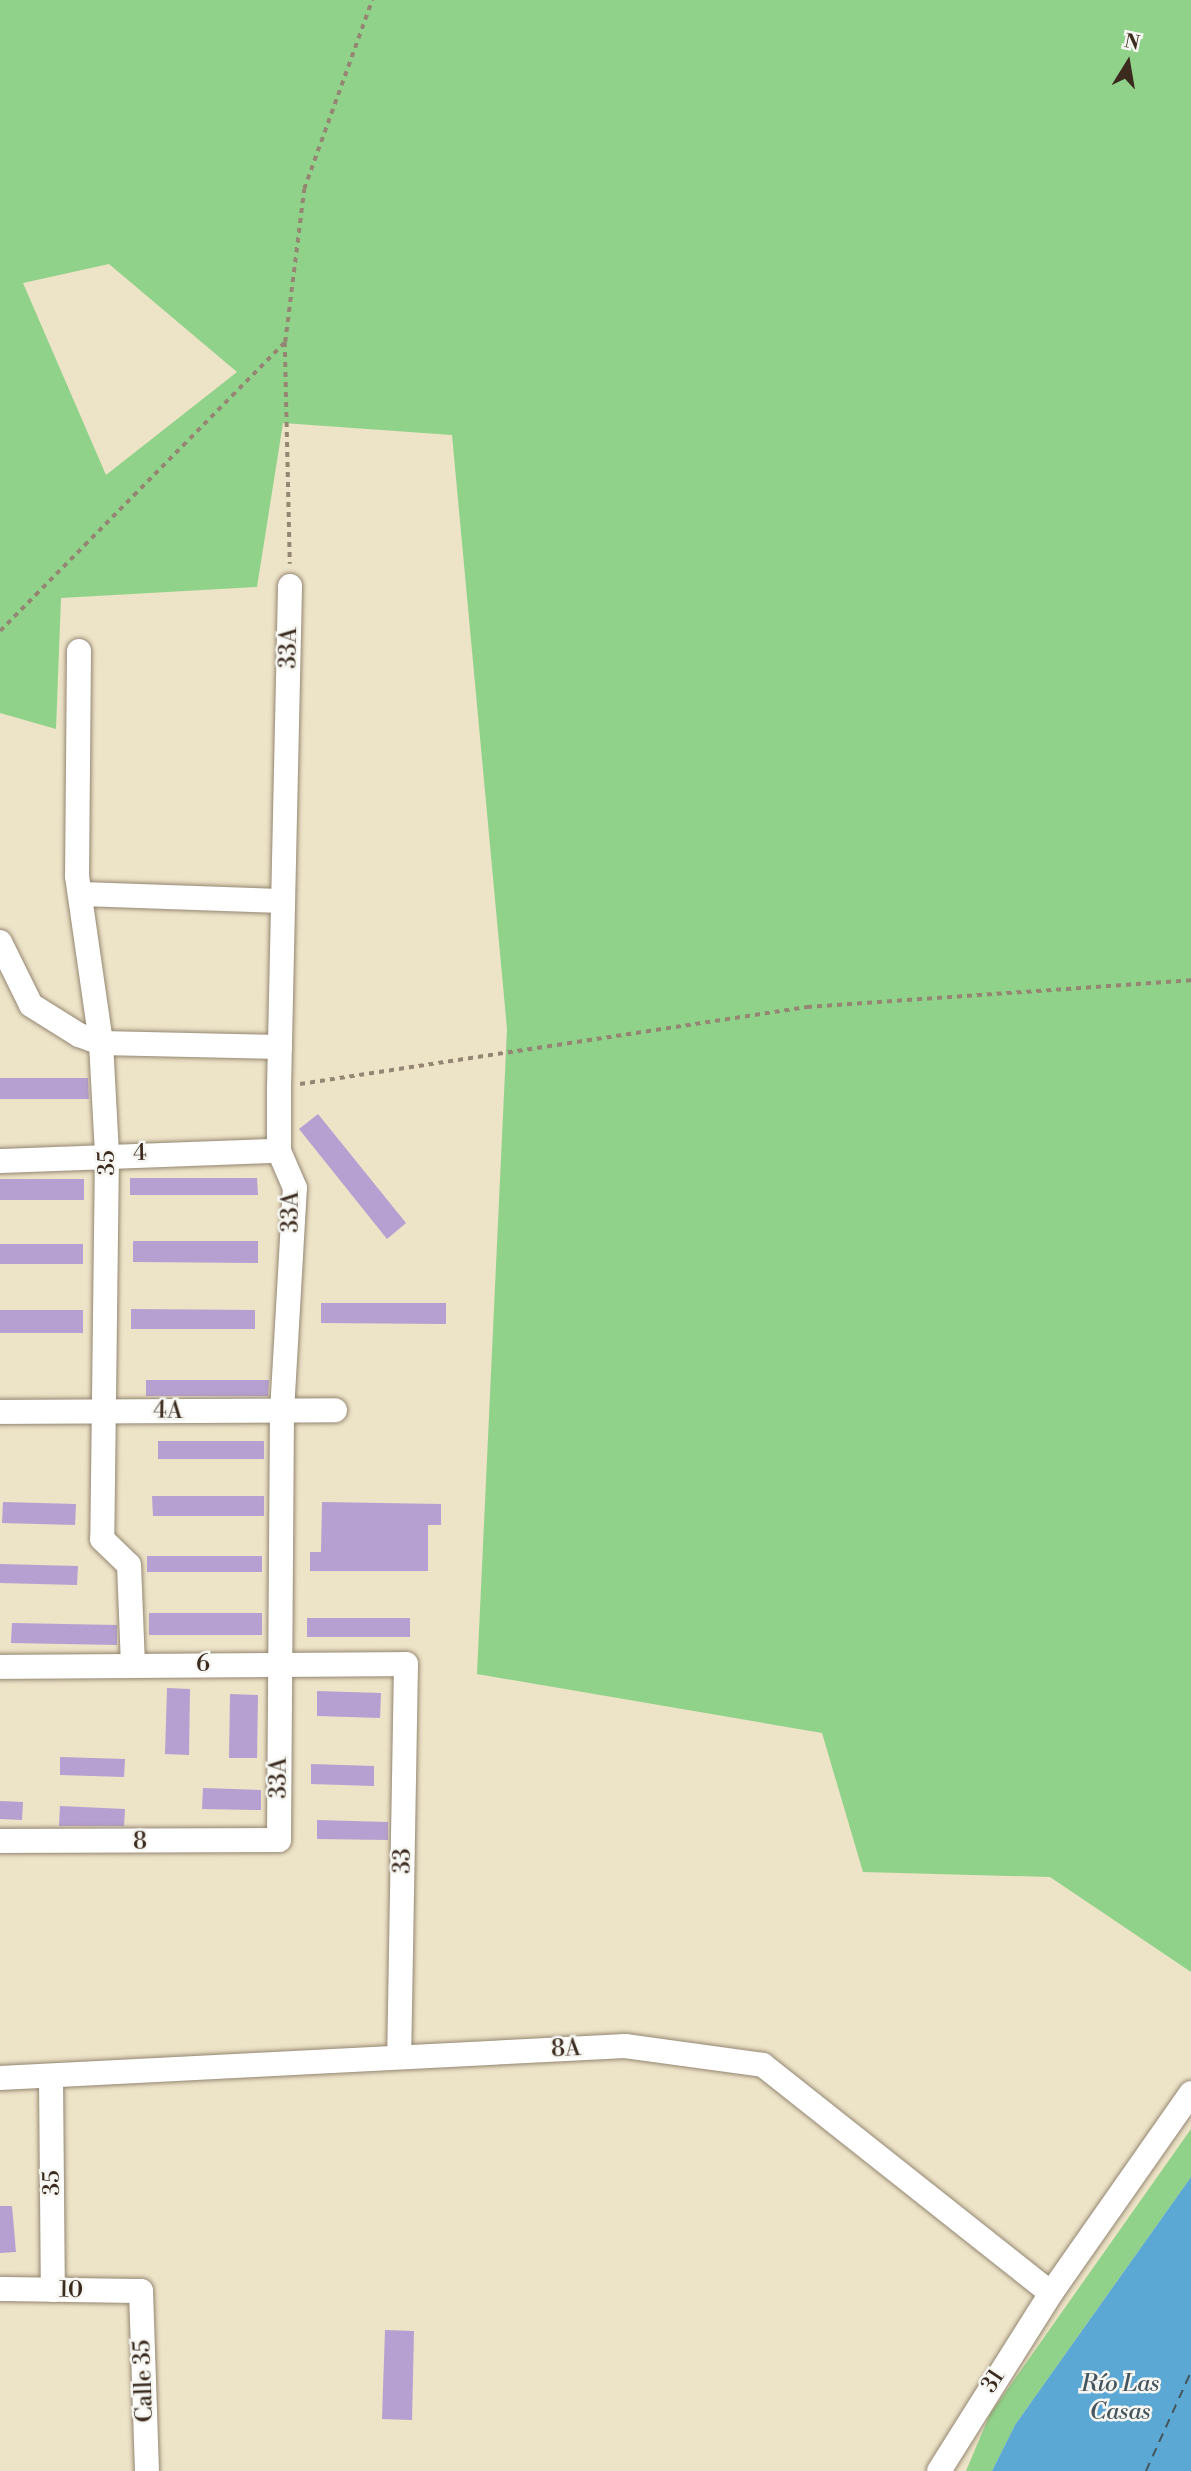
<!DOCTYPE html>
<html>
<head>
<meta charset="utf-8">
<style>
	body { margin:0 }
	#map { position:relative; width:1191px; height:2471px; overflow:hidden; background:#ede3c7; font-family:"Libre Bodoni",serif }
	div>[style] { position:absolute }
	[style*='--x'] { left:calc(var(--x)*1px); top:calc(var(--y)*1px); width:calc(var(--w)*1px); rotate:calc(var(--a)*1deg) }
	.green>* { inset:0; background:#91d28a }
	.water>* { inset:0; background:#5ba8d4 }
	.ferry>* { height:2px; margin-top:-1px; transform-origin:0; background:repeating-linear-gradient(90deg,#46565e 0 9px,transparent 0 16px) }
	.building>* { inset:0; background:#b5a0d1 }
	.path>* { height:3.5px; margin-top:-1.75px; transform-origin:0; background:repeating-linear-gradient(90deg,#948672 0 5px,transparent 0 10px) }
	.roads { filter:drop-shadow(0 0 2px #948672) drop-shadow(0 0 2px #948672) }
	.minor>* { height:24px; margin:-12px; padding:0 12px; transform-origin:12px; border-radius:12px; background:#fff }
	span { translate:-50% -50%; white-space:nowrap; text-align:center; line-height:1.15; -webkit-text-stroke:5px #f6f6f2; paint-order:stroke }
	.street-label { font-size:23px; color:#3b2a1e }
	.water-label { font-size:24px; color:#46565e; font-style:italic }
	.north { position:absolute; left:1093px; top:28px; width:70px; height:70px; -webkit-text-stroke:5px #f6f6f2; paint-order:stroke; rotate:11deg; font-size:19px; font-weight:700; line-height:28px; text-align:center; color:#3b2a1e }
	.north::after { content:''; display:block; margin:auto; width:24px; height:32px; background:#3b2a1e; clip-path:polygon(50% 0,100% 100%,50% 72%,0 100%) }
</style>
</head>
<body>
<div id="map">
	<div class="green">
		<i style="clip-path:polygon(evenodd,0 0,1191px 0,1191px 1972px,1050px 1877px,863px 1872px,822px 1733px,477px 1674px,507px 1029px,452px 435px,283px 423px,257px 587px,61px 598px,56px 729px,0 713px,0 0,109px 264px,237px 372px,106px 475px,23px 283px,109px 264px)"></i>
		<i style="clip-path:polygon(1191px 2129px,1191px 2177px,1015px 2425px,992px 2471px,966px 2471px,990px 2414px)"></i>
	</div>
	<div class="water">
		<i style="clip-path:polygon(1191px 2177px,1191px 2471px,992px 2471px,1015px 2425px)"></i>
	</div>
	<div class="ferry">
		<i style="--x:1146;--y:2471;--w:109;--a:-65.6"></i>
	</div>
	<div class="building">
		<i style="clip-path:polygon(0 1078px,88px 1078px,89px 1099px,0 1099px)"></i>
		<i style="clip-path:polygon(318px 1114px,406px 1223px,387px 1239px,299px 1129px)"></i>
		<i style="clip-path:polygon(130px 1178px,257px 1178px,258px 1195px,130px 1195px)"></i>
		<i style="clip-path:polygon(0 1179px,84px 1179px,84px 1200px,0 1200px)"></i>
		<i style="clip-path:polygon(133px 1241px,258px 1241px,258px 1263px,133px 1262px)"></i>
		<i style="clip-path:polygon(0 1244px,83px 1244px,83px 1264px,0 1264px)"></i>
		<i style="clip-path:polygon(321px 1303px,446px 1303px,446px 1324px,321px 1323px)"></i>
		<i style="clip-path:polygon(131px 1309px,255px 1310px,255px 1329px,131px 1329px)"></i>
		<i style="clip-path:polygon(0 1310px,83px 1310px,83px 1333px,0 1333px)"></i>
		<i style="clip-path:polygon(146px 1380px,269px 1380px,268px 1396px,146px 1396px)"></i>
		<i style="clip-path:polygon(158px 1441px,264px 1441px,264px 1459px,158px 1459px)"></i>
		<i style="clip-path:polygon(152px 1496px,264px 1496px,264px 1516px,153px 1516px)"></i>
		<i style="clip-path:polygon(3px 1502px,76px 1504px,75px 1525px,2px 1523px)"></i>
		<i style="clip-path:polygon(322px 1502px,441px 1504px,441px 1525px,428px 1525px,428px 1571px,310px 1571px,310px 1552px,321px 1552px)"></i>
		<i style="clip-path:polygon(147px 1556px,262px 1556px,262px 1572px,147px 1572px)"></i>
		<i style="clip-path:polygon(0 1564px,78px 1566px,77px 1585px,0 1583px)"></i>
		<i style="clip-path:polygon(149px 1613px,262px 1613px,262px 1635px,149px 1635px)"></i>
		<i style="clip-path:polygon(307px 1618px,410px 1618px,410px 1637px,307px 1637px)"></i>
		<i style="clip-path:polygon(12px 1623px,117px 1625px,117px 1645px,11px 1643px)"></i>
		<i style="clip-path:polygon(167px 1688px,190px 1689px,189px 1755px,165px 1754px)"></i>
		<i style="clip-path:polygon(317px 1691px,381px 1693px,380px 1718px,317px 1716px)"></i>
		<i style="clip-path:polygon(230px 1694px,258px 1695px,257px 1758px,229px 1758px)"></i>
		<i style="clip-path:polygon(60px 1757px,125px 1759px,124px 1777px,60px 1775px)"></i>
		<i style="clip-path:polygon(311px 1764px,374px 1766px,374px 1786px,311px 1784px)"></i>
		<i style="clip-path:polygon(203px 1788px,261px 1790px,261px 1810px,202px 1809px)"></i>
		<i style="clip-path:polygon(0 1801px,23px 1802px,22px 1820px,0 1819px)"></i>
		<i style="clip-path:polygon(60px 1806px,125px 1809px,124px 1826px,59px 1826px)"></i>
		<i style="clip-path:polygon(317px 1820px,388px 1822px,388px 1840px,317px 1839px)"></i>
		<i style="clip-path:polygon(0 2206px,12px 2206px,16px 2252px,0 2253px)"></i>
		<i style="clip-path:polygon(385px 2330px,414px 2331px,412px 2420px,382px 2419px)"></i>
	</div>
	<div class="path">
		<i style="--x:285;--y:342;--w:222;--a:88.7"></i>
		<i style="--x:0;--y:631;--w:406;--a:-45.4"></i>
		<i style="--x:285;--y:342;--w:154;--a:-82.9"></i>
		<i style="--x:304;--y:189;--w:201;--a:-70.2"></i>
		<i style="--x:300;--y:1084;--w:513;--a:-8.64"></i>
		<i style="--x:807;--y:1007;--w:385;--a:-4"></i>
	</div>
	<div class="roads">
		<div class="minor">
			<i style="--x:79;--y:651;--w:225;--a:90.5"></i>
			<i style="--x:77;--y:876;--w:169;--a:81.8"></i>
			<i style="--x:101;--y:1043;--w:110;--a:86.9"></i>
			<i style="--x:107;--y:1153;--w:386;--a:90.7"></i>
			<i style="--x:102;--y:1539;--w:37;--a:44"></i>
			<i style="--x:129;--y:1565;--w:99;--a:87.7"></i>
			<i style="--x:80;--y:894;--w:203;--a:2"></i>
			<i style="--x:0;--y:942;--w:70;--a:63.8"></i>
			<i style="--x:31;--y:1005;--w:57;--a:32"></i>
			<i style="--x:79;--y:1035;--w:23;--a:20"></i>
			<i style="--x:101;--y:1043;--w:179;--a:1.3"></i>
			<i style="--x:0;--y:1161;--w:279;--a:-2.1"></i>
			<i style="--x:0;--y:1412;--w:335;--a:-0.3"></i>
			<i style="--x:0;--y:1667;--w:406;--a:-0.4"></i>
			<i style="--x:406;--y:1664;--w:393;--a:91"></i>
			<i style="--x:0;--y:1841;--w:279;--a:-0.2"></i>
			<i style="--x:279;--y:1840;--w:428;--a:-89.6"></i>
			<i style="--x:282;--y:1412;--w:224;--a:-86.7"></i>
			<i style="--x:295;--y:1188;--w:40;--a:-113.4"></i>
			<i style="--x:279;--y:1151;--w:63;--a:-90"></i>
			<i style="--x:279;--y:1088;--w:502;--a:-88.74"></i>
			<i style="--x:51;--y:2076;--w:214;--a:89.5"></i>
			<i style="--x:0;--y:2078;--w:626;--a:-2.93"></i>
			<i style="--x:625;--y:2046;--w:139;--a:7.8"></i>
			<i style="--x:763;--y:2065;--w:367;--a:38.4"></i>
			<i style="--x:0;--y:2289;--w:141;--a:0.8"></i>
			<i style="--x:141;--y:2291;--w:180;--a:88.1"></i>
			<i style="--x:939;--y:2471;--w:210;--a:-57.8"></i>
			<i style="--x:1051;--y:2293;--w:244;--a:-55"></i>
		</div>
	</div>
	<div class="street-label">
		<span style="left:289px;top:648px;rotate:-89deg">33A</span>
		<span style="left:140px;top:1153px;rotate:-1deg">4</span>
		<span style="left:107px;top:1163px;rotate:-91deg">35</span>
		<span style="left:291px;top:1212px;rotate:-90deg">33A</span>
		<span style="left:168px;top:1411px;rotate:1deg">4A</span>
		<span style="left:203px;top:1664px">6</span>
		<span style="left:279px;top:1778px;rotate:-90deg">33A</span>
		<span style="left:140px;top:1842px;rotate:-1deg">8</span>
		<span style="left:403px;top:1861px;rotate:-89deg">33</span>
		<span style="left:566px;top:2049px;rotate:-3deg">8A</span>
		<span style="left:52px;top:2183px;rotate:-91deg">35</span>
		<span style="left:71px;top:2290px;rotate:1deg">10</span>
		<span style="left:144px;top:2381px;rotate:-92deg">Calle 35</span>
		<span style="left:993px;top:2381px;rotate:-56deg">31</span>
	</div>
	<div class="water-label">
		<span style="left:1120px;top:2399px">Río Las<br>Casas</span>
	</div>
	<div class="north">N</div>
</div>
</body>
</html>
